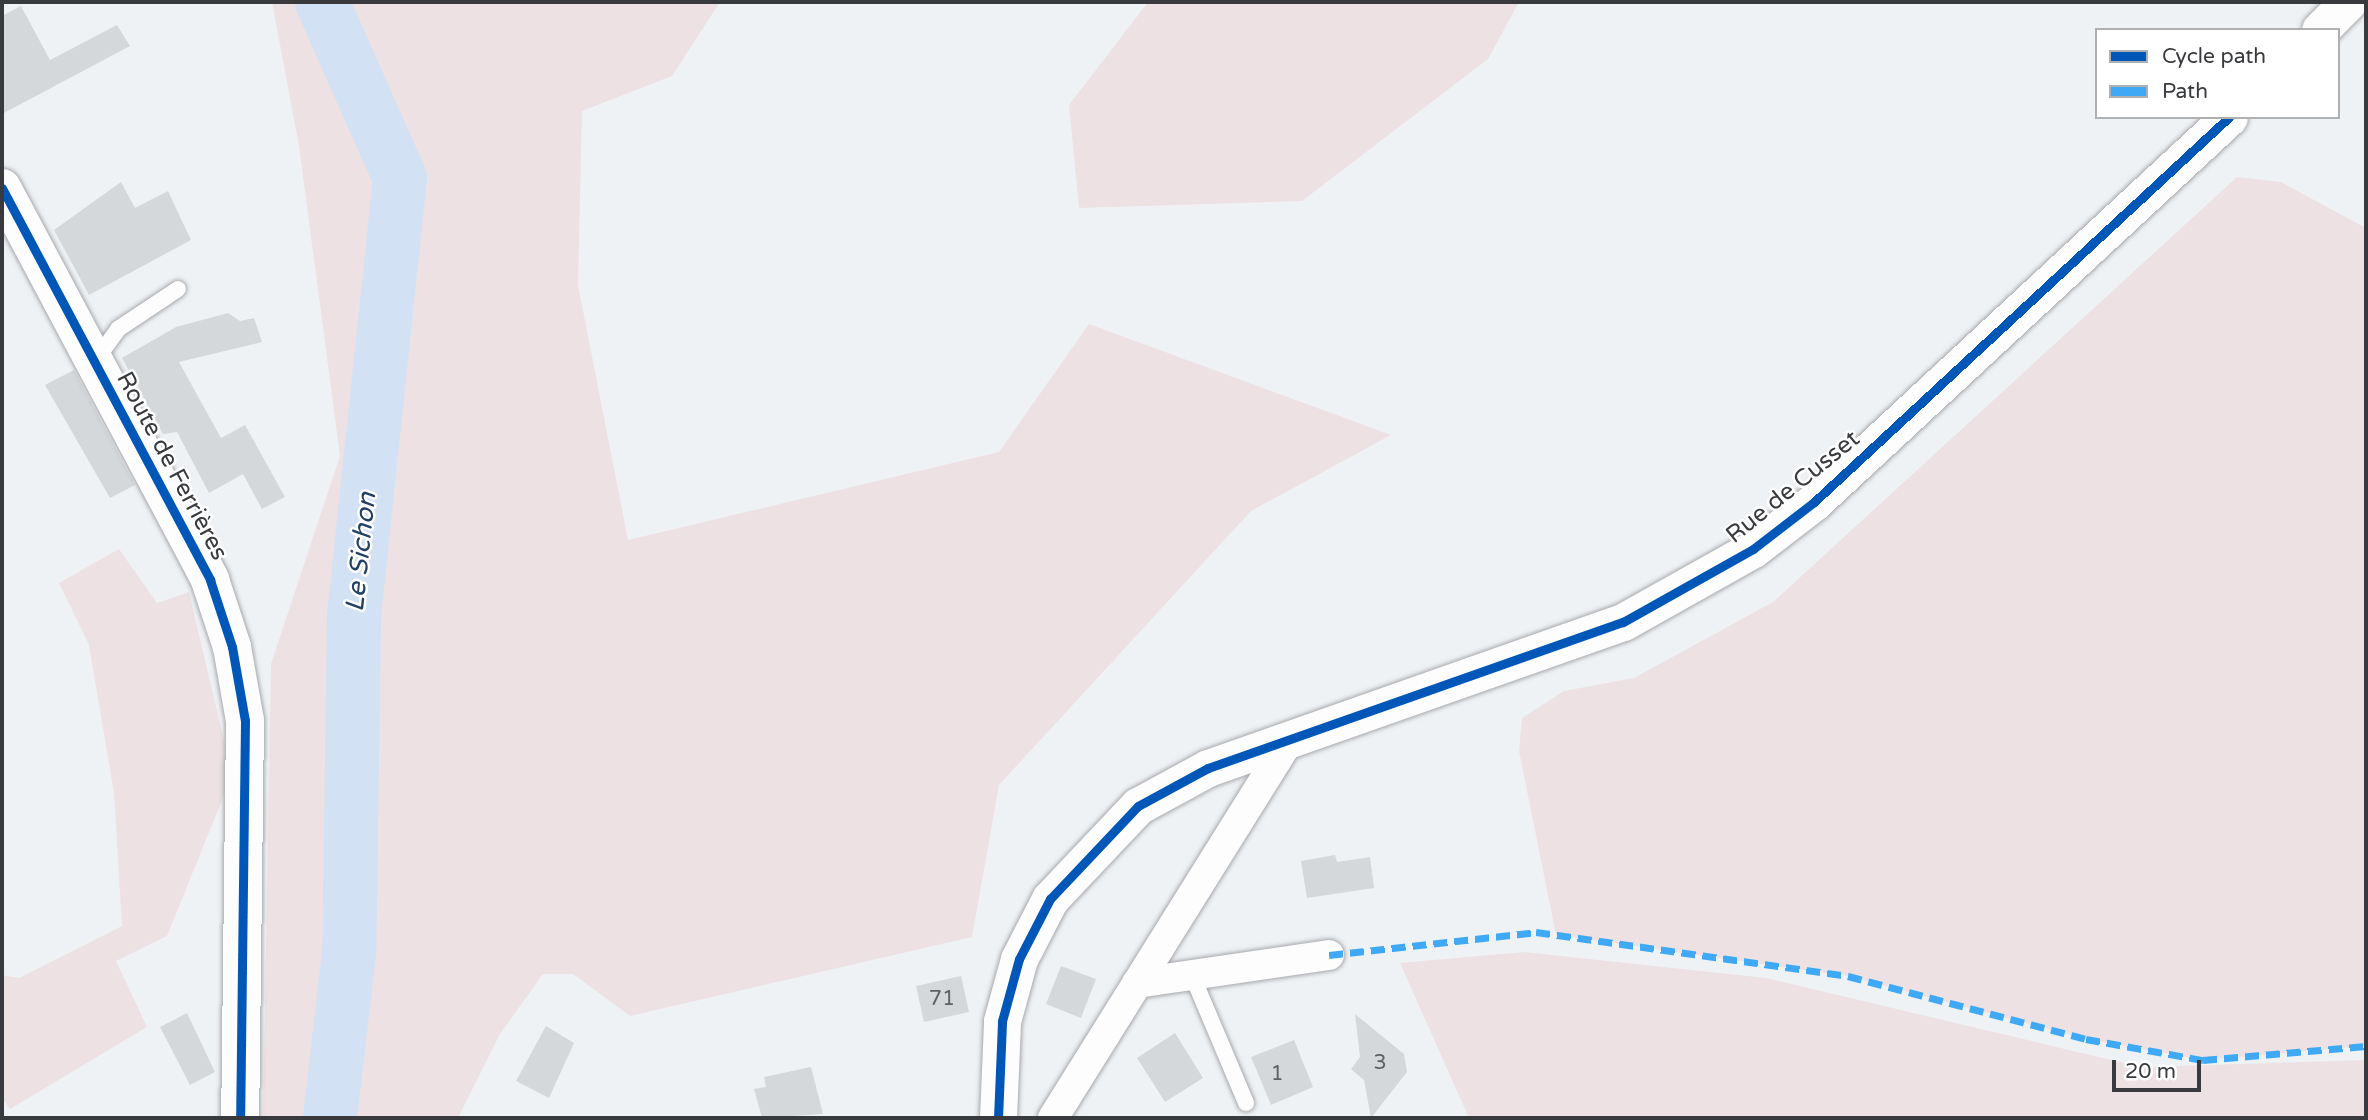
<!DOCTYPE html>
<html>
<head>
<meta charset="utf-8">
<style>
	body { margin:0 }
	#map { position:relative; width:2368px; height:1120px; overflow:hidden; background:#eff2f5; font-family:"Varela Round",sans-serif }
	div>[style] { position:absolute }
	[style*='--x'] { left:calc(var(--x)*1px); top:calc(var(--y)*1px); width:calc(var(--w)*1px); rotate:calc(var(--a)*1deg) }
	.green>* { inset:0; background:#ede1e3 }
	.river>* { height:54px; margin:-27px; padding:0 27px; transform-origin:27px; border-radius:27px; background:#d2e1f4 }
	.building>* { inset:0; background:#d5d8da }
	.roads { filter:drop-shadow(0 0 2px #a7a9ac) drop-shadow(0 0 2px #a7a9ac) }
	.service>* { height:16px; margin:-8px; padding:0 8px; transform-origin:8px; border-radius:8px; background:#fdfdfe }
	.minor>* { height:30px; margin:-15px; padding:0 15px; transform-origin:15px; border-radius:15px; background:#fdfdfe }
	.tertiary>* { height:37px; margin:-18.5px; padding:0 18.5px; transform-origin:18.5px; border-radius:18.5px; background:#fdfdfe }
	.secondary>* { height:38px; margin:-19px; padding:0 19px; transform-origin:19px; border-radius:19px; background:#fdfdfe }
	.quiet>* { height:7px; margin-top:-3.5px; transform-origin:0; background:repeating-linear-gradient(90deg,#3fa9f5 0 14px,transparent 0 21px) }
	.cycleway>* { height:9px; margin:-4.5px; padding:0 4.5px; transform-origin:4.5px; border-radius:4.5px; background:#0057b8 }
	span { translate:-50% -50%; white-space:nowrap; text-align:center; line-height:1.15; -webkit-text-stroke:5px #fff; paint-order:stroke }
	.number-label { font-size:21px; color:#5f6264 }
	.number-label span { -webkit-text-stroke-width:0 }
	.street-label { font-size:24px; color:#383a3d }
	.water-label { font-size:26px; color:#214063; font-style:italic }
	.frame { position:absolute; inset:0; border:4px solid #383a3d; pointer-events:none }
	.legend { position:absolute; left:2095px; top:28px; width:245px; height:91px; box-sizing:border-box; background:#fff; border:2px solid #afb0b1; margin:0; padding:9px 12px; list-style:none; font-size:21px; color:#383a3d }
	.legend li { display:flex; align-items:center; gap:14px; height:35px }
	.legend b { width:35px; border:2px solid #afb0b1 }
	.scale { position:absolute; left:2112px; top:1060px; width:89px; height:32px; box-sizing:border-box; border:4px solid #383a3d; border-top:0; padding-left:9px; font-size:21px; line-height:24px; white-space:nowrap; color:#383a3d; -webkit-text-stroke:5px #fff; paint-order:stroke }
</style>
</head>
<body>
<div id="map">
	<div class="green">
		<i style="clip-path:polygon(272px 2px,720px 2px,672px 76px,582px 111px,578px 285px,628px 540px,999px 452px,1089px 324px,1391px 435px,1251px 511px,999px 785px,972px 937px,630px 1016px,573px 974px,543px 974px,500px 1034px,458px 1118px,263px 1118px,271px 664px,340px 456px,299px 146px)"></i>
		<i style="clip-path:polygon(1148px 2px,1519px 2px,1488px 59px,1302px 201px,1079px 208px,1069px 105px)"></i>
		<i style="clip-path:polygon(2237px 177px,2281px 182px,2366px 228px,2366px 1046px,2203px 1060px,2086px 1039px,1848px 976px,1556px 935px,1519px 751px,1522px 718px,1564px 691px,1634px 678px,1773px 602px)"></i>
		<i style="clip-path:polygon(119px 549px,157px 603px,189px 592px,226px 749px,225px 793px,167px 936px,116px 961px,147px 1027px,10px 1109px,2px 1098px,2px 975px,19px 978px,122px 926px,114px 793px,89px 645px,59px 583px)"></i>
		<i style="clip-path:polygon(1524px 952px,1766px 978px,2141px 1067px,2366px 1060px,2366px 1118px,1469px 1118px,1400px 963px)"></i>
	</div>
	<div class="river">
		<i style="--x:322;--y:2;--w:193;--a:66.1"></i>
		<i style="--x:400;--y:178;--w:438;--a:96"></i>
		<i style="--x:354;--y:614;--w:339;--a:90.8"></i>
		<i style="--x:349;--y:953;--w:166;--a:96.6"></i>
	</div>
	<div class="building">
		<i style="clip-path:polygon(21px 6px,50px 60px,117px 25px,130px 46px,2px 114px,2px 16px)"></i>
		<i style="clip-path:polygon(121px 182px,135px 208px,168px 191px,191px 240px,89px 295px,54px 230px)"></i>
		<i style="clip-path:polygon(228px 313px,240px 321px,254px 318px,262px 342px,179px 362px,221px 438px,245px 425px,285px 497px,262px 509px,243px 474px,209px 493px,177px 432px,163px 434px,122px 358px,176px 327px)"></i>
		<i style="clip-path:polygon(74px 370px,135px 485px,110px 498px,45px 385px)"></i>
		<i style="clip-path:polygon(1335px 855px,1337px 862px,1370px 857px,1374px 888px,1307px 898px,1301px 861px)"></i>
		<i style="clip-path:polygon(1061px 966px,1096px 979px,1081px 1018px,1046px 1004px)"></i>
		<i style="clip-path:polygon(961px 976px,969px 1012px,924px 1022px,916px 986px)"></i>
		<i style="clip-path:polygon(187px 1013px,215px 1072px,190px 1085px,160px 1027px)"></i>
		<i style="clip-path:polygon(1355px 1014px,1404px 1054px,1407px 1072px,1371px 1118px,1364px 1080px,1351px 1069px,1360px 1057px)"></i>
		<i style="clip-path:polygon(546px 1026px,574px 1043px,549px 1098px,516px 1081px)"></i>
		<i style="clip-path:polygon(1175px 1033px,1203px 1078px,1165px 1102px,1137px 1058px)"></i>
		<i style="clip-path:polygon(1294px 1040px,1313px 1087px,1271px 1105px,1251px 1057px)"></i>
		<i style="clip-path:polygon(811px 1067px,823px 1114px,762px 1118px,754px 1089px,766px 1087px,764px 1077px)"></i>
	</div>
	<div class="roads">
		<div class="service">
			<i style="--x:95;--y:361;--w:39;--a:-54"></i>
			<i style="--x:118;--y:329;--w:72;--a:-33.7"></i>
			<i style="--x:1192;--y:975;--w:139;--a:67.1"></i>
		</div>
		<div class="minor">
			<i style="--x:1137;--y:983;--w:194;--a:-8.3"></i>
			<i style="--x:1053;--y:1118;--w:448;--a:-58"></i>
		</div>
		<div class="tertiary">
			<i style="--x:2320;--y:30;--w:40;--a:-45"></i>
			<i style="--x:998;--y:1118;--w:97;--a:-87.6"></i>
			<i style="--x:1002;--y:1021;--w:64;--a:-74.7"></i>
			<i style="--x:1019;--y:959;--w:68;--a:-62.7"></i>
			<i style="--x:1050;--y:899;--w:128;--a:-46.6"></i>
			<i style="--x:1138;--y:806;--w:80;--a:-28.5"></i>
			<i style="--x:1208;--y:768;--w:440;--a:-19.4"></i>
			<i style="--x:1623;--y:622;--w:149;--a:-29.3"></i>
			<i style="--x:1753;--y:549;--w:77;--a:-37.6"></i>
			<i style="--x:1814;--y:502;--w:566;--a:-42.85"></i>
		</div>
		<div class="secondary">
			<i style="--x:2;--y:188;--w:444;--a:62"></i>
			<i style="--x:210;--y:580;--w:71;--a:71.8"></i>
			<i style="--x:232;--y:647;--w:75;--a:80"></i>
			<i style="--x:245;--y:721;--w:397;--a:90.7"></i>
		</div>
	</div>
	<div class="quiet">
		<i style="--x:1329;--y:955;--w:208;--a:-6.3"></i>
		<i style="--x:1536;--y:932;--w:315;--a:8"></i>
		<i style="--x:1848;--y:976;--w:246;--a:14.8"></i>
		<i style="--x:2086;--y:1039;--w:119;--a:10.2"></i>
		<i style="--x:2203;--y:1060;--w:164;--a:-4.9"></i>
	</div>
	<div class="cycleway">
		<i style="--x:2;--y:188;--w:444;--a:62"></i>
		<i style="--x:210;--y:580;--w:71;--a:71.8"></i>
		<i style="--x:232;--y:647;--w:75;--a:80"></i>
		<i style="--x:245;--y:721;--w:397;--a:90.7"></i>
		<i style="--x:998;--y:1118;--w:97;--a:-87.6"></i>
		<i style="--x:1002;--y:1021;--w:64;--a:-74.7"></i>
		<i style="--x:1019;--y:959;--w:68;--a:-62.7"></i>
		<i style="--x:1050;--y:899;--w:128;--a:-46.6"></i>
		<i style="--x:1138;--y:806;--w:80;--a:-28.5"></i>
		<i style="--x:1208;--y:768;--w:440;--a:-19.4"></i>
		<i style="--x:1623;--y:622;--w:149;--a:-29.3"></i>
		<i style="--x:1753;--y:549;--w:77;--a:-37.6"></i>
		<i style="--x:1814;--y:502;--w:566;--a:-42.85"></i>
	</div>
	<div class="number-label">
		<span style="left:942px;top:999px">71</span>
		<span style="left:1380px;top:1063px">3</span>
		<span style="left:1277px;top:1074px">1</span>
	</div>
	<div class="street-label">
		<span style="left:172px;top:466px;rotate:62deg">Route de Ferrières</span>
		<span style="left:1793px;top:487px;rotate:-39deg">Rue de Cusset</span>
	</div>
	<div class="water-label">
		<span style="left:361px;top:552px;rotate:-84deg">Le Sichon</span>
	</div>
	<div class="frame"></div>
	<ul class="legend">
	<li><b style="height:9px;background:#0057b8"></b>Cycle path</li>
	<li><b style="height:9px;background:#3fa9f5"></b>Path</li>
	</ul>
	<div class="scale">20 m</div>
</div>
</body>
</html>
